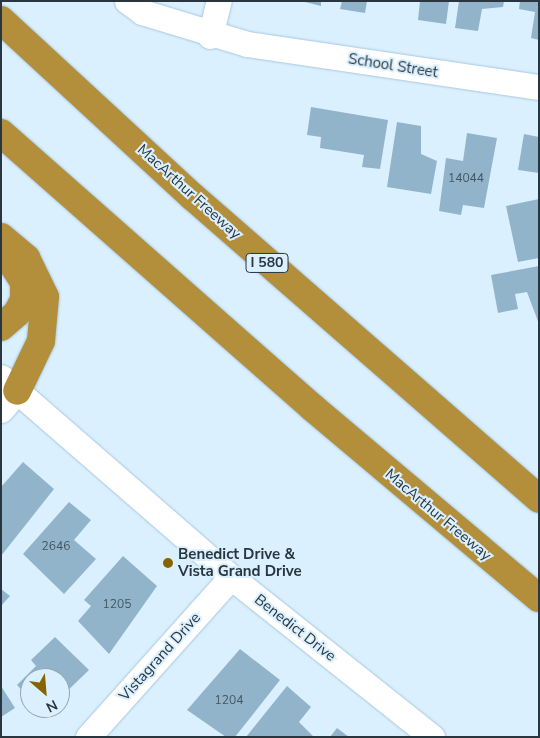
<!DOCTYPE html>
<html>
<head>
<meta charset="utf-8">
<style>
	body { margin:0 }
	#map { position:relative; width:540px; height:738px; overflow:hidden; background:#dbf0fe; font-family:"Nunito Sans",sans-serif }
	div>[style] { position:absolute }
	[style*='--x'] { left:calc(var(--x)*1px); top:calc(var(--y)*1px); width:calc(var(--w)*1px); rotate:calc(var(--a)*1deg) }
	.building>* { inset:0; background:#92b4ca }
	.roads { filter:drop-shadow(0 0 1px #a6c8df) drop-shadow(0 0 1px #a6c8df) }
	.minor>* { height:25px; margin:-12.5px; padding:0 12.5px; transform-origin:12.5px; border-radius:12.5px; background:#fff }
	.highway>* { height:28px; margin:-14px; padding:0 14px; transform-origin:14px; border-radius:14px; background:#b38e3b }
	.dots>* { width:14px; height:14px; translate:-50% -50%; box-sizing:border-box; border:2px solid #dbf0fe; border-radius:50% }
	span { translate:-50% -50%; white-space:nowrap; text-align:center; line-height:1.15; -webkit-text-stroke:4px #dbf0fe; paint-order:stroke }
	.number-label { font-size:12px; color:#435662 }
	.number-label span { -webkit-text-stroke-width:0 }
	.shield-label span { padding:1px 4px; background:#dbf0fe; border:1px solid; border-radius:4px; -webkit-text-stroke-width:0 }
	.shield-label { font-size:14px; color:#29363f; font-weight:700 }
	.street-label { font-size:15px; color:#29363f }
	.poi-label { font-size:15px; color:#29363f; font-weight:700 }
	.left { translate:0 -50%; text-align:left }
	.frame { position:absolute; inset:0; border:2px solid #29363f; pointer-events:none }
	.north { position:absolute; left:20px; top:668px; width:50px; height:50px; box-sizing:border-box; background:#dbf0fe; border:1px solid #94a6b2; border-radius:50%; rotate:153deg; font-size:14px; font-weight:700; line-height:20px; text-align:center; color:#29363f }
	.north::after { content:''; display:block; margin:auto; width:18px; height:22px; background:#876400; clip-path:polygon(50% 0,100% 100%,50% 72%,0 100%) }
</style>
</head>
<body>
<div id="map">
	<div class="building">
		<i style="clip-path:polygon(301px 1px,321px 1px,321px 6px)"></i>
		<i style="clip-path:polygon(342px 1px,367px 1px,365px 13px,340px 9px)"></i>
		<i style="clip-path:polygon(420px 1px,449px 1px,446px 24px,418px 20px)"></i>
		<i style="clip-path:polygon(459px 1px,504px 1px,503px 7px,482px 9px,478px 31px,455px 28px)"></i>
		<i style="clip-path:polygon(520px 1px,539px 1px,539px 40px,531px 38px,535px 12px,519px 9px)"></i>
		<i style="clip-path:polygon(311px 107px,388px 120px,380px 169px,362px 167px,364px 155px,320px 148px,321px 137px,307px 135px)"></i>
		<i style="clip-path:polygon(397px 122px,421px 126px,421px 154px,437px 161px,431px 194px,387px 187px)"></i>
		<i style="clip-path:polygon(467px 133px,497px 138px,484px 208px,463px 205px,461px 215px,439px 211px,446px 158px,463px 161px)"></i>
		<i style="clip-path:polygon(524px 134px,539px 137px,539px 173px,518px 170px)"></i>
		<i style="clip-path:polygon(539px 199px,539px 258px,518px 262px,506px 206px)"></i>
		<i style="clip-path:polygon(539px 266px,539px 324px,527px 292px,515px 294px,518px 309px,498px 313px,491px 275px)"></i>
		<i style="clip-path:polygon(23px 462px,54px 489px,1px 556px,1px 487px)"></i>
		<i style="clip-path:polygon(69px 502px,91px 520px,74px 540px,96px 559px,64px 594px,23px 554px)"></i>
		<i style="clip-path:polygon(123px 556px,157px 586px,109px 654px,78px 621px,91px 606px,84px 600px)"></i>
		<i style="clip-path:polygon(1px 589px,10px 596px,1px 606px)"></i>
		<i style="clip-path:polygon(55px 637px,89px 670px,60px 698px,60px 678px,30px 678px,30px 698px,17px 685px,36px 666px,31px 660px)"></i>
		<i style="clip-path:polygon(240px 649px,280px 680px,235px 737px,226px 737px,187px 710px)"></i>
		<i style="clip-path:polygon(1px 686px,15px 708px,1px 717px)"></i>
		<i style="clip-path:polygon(287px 686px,311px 707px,299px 722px,314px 737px,246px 737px)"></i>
		<i style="clip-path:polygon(337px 728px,349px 737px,330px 737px)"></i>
	</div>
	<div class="roads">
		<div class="minor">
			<i style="--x:127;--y:1;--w:19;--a:36"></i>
			<i style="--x:142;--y:12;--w:110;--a:16.9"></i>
			<i style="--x:247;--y:44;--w:295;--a:8.4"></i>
			<i style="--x:210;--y:36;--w:36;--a:-76"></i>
			<i style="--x:1;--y:377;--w:305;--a:41"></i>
			<i style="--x:231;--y:577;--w:257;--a:38.5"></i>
			<i style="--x:1;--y:410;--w:25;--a:-50"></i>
			<i style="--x:88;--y:737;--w:215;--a:-48.2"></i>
		</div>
		<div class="highway">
			<i style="--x:1;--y:20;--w:261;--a:42.7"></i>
			<i style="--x:193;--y:197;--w:459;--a:41.1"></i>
			<i style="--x:1;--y:133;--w:416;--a:41.4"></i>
			<i style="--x:313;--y:408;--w:295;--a:40.1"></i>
			<i style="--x:1;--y:237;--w:33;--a:40"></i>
			<i style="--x:26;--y:258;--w:43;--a:64"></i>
			<i style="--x:45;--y:297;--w:44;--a:95.2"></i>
			<i style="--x:41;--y:341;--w:55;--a:115.6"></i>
			<i style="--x:1;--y:327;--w:21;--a:-41"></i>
			<i style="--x:17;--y:313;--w:15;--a:-62"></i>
			<i style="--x:24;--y:300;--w:18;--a:-90"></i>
			<i style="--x:24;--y:282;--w:24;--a:-123"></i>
		</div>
	</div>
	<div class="dots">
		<i style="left:168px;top:563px;background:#876400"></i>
	</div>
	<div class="number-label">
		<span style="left:466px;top:179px">14044</span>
		<span style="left:56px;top:547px">2646</span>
		<span style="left:117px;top:605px">1205</span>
		<span style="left:229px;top:701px">1204</span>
	</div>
	<div class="shield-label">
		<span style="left:267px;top:263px">I 580</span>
	</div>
	<div class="street-label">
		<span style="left:393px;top:66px;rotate:9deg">School Street</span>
		<span style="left:189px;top:192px;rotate:42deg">MacArthur Freeway</span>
		<span style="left:438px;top:515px;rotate:40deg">MacArthur Freeway</span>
		<span style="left:295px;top:628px;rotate:38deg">Benedict Drive</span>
		<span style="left:160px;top:657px;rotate:-48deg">Vistagrand Drive</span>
	</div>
	<div class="poi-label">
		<span class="left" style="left:178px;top:563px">Benedict Drive &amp;<br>Vista Grand Drive</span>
	</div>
	<div class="frame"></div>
	<div class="north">N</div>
</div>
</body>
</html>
